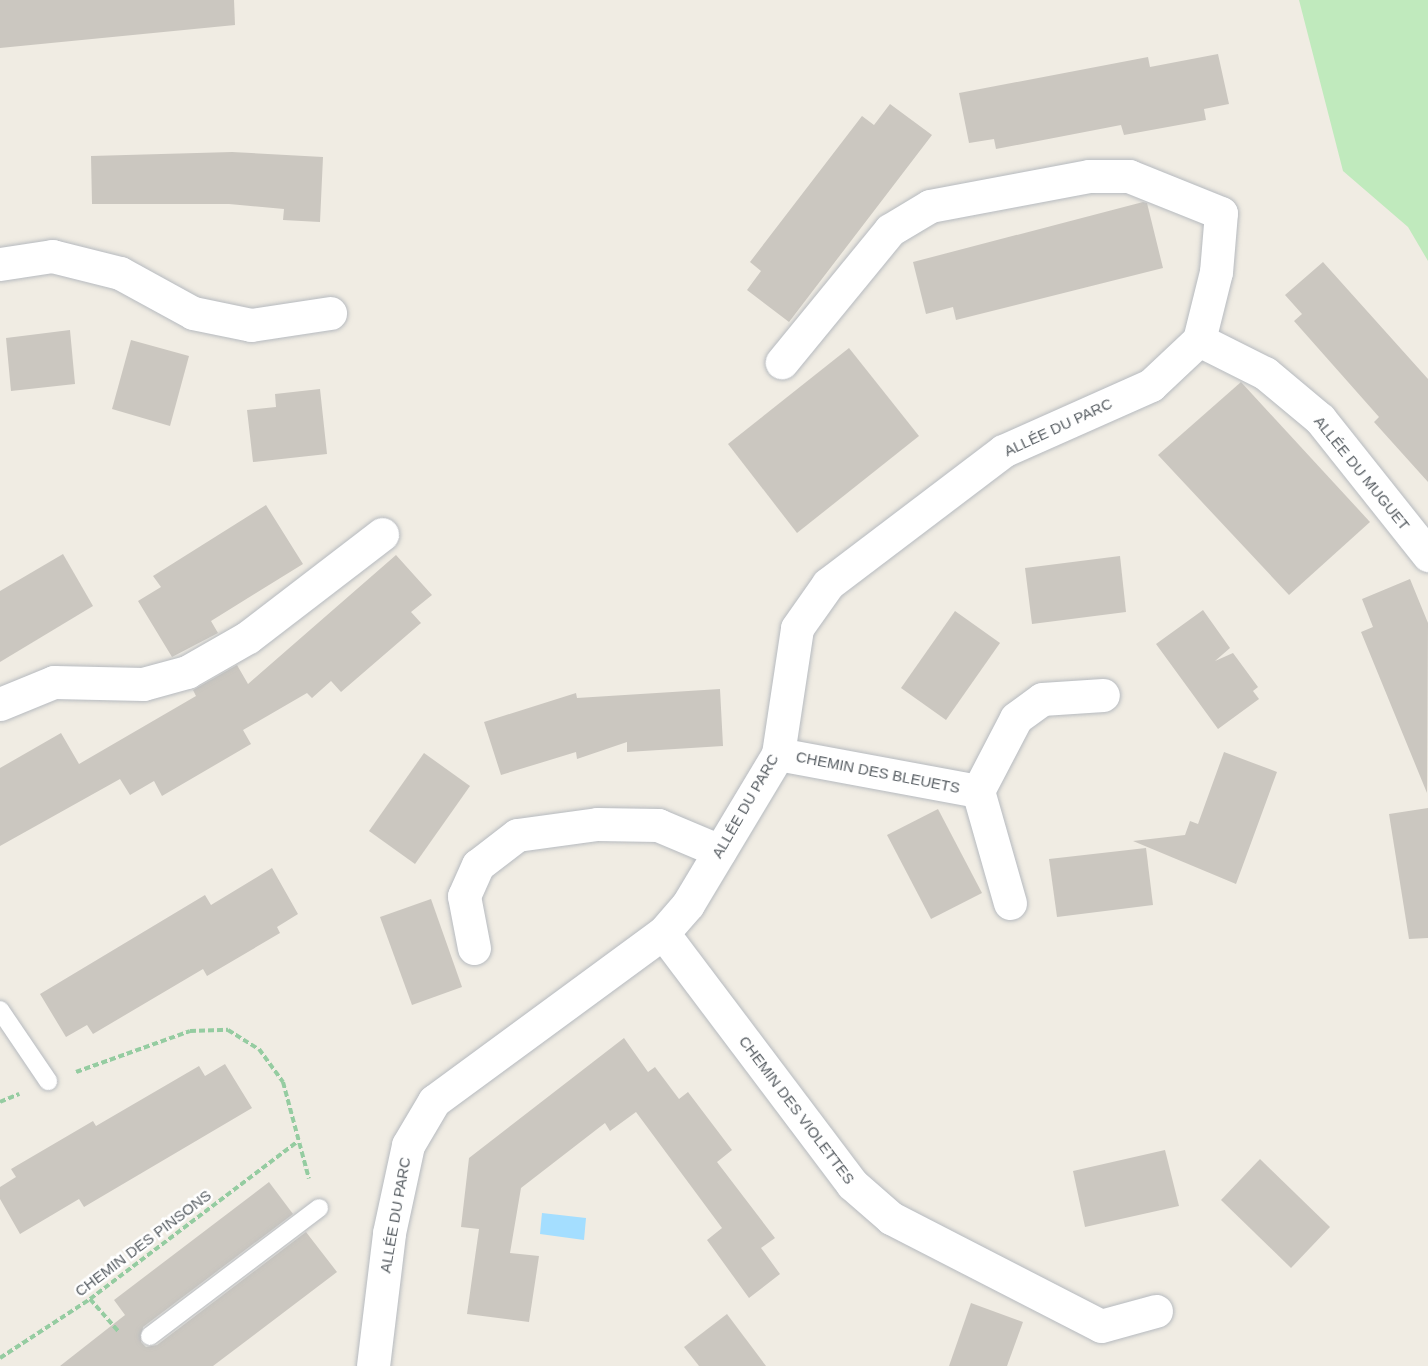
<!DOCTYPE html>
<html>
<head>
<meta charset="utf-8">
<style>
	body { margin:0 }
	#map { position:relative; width:1428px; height:1366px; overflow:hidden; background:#f0ece3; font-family:Arial,sans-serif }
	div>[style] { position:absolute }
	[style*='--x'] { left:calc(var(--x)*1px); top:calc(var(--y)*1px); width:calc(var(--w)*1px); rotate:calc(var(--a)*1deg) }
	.green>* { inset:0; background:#c0eabd }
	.water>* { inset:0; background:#a4deff }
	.building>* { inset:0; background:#cbc7c0 }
	.path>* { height:4px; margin-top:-2px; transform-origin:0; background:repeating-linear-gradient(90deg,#95cca1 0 6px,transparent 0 9px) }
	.roads { filter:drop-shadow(0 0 2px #b6babf) drop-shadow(0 0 2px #b6babf) }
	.lane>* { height:18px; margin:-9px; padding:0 9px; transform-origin:9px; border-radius:9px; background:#fff }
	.street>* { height:33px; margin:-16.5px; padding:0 16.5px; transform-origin:16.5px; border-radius:16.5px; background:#fff }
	span { translate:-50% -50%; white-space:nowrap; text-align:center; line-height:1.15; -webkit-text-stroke:5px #fff; paint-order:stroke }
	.street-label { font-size:15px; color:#5b6166 }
</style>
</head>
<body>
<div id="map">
	<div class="green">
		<i style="clip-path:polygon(1299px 0,1428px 0,1428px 261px,1408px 227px,1343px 171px)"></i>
	</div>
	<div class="water">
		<i style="clip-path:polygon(542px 1213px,586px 1218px,584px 1240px,540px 1234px)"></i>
	</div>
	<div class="building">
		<i style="clip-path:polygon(0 0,234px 0,235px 25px,0 48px)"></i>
		<i style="clip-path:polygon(1218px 54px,1229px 104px,1204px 109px,1206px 120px,1124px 135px,1121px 125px,996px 149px,994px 139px,969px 143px,959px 93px,1148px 57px,1150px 67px)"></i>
		<i style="clip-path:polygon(890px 104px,932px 135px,789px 322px,747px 290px,761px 271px,750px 262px,862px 116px,874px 125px)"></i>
		<i style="clip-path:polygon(232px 152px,323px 157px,320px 222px,283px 220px,284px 209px,229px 204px,92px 204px,91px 156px)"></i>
		<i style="clip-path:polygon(1143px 202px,1147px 203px,1163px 268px,956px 320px,953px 307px,926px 314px,913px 262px)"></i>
		<i style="clip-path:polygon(1323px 262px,1428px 379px,1428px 482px,1374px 422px,1379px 417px,1294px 321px,1302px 314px,1285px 295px)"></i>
		<i style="clip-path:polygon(70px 330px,75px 384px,11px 391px,6px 338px)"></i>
		<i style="clip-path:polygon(131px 340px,189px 356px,170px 426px,112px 409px)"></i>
		<i style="clip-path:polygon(849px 348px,919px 436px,797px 533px,728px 444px)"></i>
		<i style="clip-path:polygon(1241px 382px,1370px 522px,1289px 595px,1158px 455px)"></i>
		<i style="clip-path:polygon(320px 389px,327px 454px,253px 462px,247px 410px,276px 407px,275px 394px)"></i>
		<i style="clip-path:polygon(266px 505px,303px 564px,211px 621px,218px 633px,172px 657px,138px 601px,161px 587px,153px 576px)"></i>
		<i style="clip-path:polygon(63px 554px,93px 606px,0 662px,0 591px)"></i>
		<i style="clip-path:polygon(396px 555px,432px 595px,411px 612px,421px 623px,341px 692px,331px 681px,312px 698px,307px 693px,243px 730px,251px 744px,162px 796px,154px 781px,130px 795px,120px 779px,0 846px,0 768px,61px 733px,79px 764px,196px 696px,193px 690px,237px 665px,248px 684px)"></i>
		<i style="clip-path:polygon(1120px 556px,1126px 612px,1032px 624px,1025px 568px)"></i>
		<i style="clip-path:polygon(1410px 579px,1428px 623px,1427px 793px,1361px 632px,1373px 627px,1362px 599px)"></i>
		<i style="clip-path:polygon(1203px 610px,1230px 648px,1215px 661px,1233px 653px,1258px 687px,1253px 691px,1259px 699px,1218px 729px,1156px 644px)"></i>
		<i style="clip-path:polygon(955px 611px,1000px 643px,946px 720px,901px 688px)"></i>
		<i style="clip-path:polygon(720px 689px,723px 746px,627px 752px,627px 742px,577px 759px,576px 752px,501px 775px,484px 722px,576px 693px,577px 698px)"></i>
		<i style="clip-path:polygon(1224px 752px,1277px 772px,1236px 884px,1133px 841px,1185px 835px,1190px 821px,1198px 824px)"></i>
		<i style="clip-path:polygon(424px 753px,470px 786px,415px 864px,369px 831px)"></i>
		<i style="clip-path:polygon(1428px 808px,1428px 938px,1409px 939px,1389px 814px)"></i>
		<i style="clip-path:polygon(938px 809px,982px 893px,931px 919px,887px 835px)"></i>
		<i style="clip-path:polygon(1146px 848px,1153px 905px,1057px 917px,1049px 859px)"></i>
		<i style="clip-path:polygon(272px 868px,298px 914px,277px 927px,280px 933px,207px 976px,203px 969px,93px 1034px,87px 1025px,66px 1037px,40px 994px,205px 895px,211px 905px)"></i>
		<i style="clip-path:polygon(431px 899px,462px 987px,412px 1005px,380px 917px)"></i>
		<i style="clip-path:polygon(624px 1038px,648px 1072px,655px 1067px,679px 1099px,688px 1092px,732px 1150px,717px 1162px,775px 1238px,761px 1248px,780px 1274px,749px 1298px,707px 1240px,722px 1228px,636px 1112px,610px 1131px,605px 1123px,521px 1188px,510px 1253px,539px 1256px,529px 1322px,467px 1314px,479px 1229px,461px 1227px,469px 1158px)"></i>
		<i style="clip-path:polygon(225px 1064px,252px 1108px,84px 1207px,79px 1199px,20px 1234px,0 1199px,0 1187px,16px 1177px,11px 1169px,93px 1121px,96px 1126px,199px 1066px,205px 1076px)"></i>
		<i style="clip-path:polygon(1165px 1150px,1179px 1206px,1085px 1227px,1073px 1171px)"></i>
		<i style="clip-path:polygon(1260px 1159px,1330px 1227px,1291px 1268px,1221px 1200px)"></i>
		<i style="clip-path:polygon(269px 1182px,293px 1214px,143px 1327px,141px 1342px,146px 1347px,157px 1345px,306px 1232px,337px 1272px,213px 1366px,60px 1366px,125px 1315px,114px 1300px)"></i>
		<i style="clip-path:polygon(971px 1303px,1023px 1322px,1007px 1366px,949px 1366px)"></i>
		<i style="clip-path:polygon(727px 1314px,766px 1366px,699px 1366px,684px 1347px)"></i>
	</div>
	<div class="path">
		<i style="--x:76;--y:1072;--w:121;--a:-19.8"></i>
		<i style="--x:190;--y:1031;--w:38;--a:-2"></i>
		<i style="--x:228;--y:1030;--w:36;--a:32"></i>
		<i style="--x:259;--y:1049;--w:41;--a:54"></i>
		<i style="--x:283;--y:1082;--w:100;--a:75"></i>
		<i style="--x:0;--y:1102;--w:21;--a:-23"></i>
		<i style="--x:90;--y:1299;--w:44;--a:48.7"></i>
		<i style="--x:0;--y:1358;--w:108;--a:-33.2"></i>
		<i style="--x:90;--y:1299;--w:260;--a:-37.2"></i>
	</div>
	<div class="roads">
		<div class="lane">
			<i style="--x:0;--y:1010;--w:86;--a:55.9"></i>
			<i style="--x:150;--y:1336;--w:212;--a:-37.1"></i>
		</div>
		<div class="street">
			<i style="--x:0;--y:264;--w:53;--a:-8.7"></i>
			<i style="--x:52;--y:256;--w:70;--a:14"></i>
			<i style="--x:120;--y:273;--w:83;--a:28.7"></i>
			<i style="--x:193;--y:313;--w:59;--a:11.7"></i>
			<i style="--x:251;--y:325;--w:80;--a:-8.6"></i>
			<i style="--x:1199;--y:340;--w:74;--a:26.6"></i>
			<i style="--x:1265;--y:373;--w:72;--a:39.9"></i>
			<i style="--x:1320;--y:419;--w:174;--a:51.5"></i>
			<i style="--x:0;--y:704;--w:58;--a:-22.2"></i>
			<i style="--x:54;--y:682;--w:89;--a:1.3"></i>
			<i style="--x:143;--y:684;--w:46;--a:-15.3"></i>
			<i style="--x:187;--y:672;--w:70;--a:-29.8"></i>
			<i style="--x:248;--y:637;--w:169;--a:-37.5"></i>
			<i style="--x:778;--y:754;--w:203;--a:10.5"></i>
			<i style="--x:1010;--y:903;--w:116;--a:-105.9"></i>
			<i style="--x:978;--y:791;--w:82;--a:-62.5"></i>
			<i style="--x:1016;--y:718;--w:32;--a:-36"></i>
			<i style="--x:1042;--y:699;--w:61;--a:-3.8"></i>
			<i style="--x:663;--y:933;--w:314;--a:53"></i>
			<i style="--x:852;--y:1184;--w:52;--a:41.1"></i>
			<i style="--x:891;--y:1218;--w:236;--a:27.2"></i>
			<i style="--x:1101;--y:1326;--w:57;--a:-15.3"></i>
			<i style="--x:474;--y:948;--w:53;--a:-100.9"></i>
			<i style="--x:464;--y:896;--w:34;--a:-66"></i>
			<i style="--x:478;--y:865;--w:49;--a:-37.6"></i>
			<i style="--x:517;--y:835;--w:81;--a:-7.8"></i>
			<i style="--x:597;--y:824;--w:61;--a:0.9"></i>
			<i style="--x:658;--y:825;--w:67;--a:22.8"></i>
			<i style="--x:373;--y:1366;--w:134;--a:-83.1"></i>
			<i style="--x:389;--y:1233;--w:90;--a:-77.8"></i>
			<i style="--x:408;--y:1145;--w:51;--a:-59.4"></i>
			<i style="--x:434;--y:1101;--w:284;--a:-36.3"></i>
			<i style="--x:663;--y:933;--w:38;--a:-49"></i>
			<i style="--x:688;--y:904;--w:175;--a:-59"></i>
			<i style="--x:778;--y:754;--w:127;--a:-81.4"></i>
			<i style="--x:797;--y:628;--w:54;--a:-54.8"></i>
			<i style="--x:828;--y:584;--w:220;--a:-37.2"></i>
			<i style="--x:1003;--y:451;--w:162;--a:-24"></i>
			<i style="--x:1151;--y:385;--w:66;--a:-43.2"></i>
			<i style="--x:1199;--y:340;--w:70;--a:-76"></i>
			<i style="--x:1216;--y:272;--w:59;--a:-85.2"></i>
			<i style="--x:1221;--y:213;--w:99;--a:-158.1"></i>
			<i style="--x:1129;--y:176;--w:40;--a:180"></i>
			<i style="--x:1089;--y:176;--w:162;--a:169.3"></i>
			<i style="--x:930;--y:206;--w:47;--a:149"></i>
			<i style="--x:890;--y:230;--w:171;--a:129.3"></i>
		</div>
	</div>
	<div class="street-label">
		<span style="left:1058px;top:427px;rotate:-25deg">ALLÉE DU PARC</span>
		<span style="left:1362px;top:473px;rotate:51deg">ALLÉE DU MUGUET</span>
		<span style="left:878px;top:772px;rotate:11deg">CHEMIN DES BLEUETS</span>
		<span style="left:745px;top:806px;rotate:-60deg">ALLÉE DU PARC</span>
		<span style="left:797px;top:1110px;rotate:53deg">CHEMIN DES VIOLETTES</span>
		<span style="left:395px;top:1215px;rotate:-80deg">ALLÉE DU PARC</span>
		<span style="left:143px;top:1243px;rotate:-37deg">CHEMIN DES PINSONS</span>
	</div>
</div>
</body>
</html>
